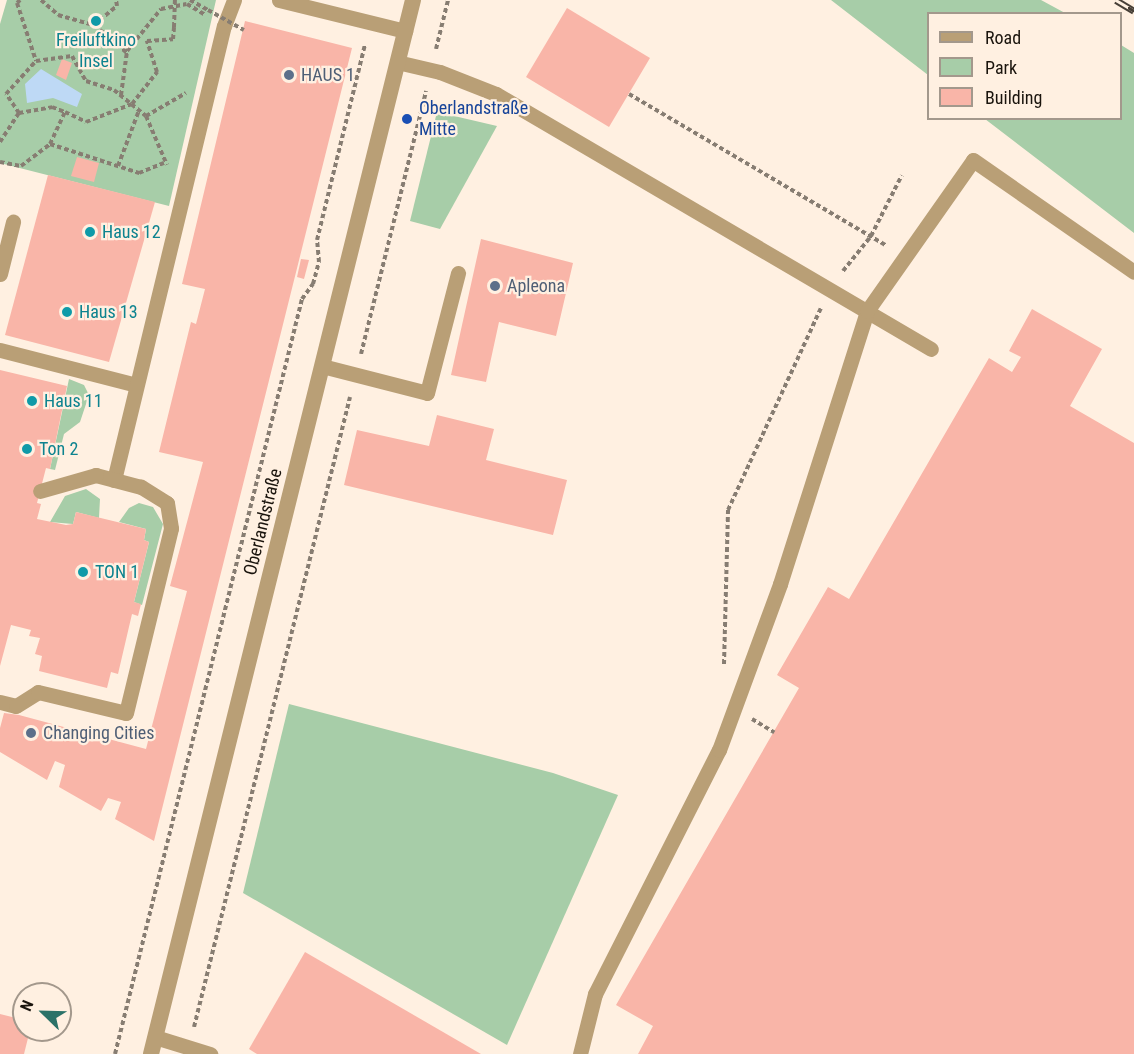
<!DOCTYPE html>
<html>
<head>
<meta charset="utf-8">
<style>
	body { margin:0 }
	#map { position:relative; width:1134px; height:1054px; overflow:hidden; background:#fff0e1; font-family:"Roboto Condensed",sans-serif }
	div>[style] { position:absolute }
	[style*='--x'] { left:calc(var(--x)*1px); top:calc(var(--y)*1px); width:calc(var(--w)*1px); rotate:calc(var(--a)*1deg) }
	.green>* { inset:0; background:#a7cda8 }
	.water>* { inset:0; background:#bed9f5 }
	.building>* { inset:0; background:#f9b5a8 }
	.path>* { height:4px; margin-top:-2px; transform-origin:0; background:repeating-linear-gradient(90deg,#877d72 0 4.5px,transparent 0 7.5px) }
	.service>* { height:15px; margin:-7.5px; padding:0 7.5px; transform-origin:7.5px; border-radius:7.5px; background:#b99f76 }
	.tertiary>* { height:16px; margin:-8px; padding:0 8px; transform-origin:8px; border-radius:8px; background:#b99f76 }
	.rail>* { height:7px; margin-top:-3.5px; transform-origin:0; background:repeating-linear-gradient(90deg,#fff0e1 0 14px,#473f37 0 28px); box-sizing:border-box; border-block:2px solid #473f37 }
	.path-bridge>* { height:4px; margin-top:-2px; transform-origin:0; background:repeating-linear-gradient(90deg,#877d72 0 4.5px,transparent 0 7.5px) }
	.dots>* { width:16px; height:16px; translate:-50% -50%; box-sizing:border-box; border:3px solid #fff0e1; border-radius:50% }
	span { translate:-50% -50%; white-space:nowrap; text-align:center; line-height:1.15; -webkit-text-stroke:4.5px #fff0e1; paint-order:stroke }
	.culture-label { font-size:18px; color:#0d838f }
	.left { translate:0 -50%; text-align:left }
	.service-label { font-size:18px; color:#4e5e75 }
	.transit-label { font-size:18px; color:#164399 }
	.street-label { font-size:18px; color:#1a140d }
	.legend { position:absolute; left:927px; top:12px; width:195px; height:108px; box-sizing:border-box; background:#fff0e1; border:2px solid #a3988c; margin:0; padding:8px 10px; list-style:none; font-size:18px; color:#1a140d }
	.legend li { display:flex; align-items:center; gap:12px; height:30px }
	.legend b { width:30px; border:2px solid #a3988c }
	.north { position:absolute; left:12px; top:982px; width:60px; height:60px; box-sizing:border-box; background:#fff0e1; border:2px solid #a3988c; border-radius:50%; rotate:293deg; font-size:16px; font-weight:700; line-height:24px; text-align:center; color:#1a140d }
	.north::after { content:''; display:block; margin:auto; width:21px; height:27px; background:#2b7268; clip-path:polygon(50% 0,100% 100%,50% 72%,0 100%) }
</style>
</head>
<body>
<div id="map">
	<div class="green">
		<i style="clip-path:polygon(7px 0,216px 0,169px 206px,0 163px,0 24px)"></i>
		<i style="clip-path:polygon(831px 0,1041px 0,1065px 13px,928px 14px,928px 75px)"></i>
		<i style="clip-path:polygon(1121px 45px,1134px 53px,1134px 233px,985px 119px,1120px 118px)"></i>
		<i style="clip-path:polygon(437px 112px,497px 126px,440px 229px,410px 221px)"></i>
		<i style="clip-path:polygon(69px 379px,84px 385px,89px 395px,80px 422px,64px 434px,55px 470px,50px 469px)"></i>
		<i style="clip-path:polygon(86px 489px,100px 499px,99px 518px,76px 512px,73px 524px,50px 522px,65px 496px)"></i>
		<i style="clip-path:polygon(139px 503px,153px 507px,163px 524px,142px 605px,134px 602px,149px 542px,144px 540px,146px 529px,119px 522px,129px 508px)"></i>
		<i style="clip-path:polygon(289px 704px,553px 773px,618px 795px,507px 1045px,243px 893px)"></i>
	</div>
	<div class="water">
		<i style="clip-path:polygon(41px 69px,82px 94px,77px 107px,53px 98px,27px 103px,25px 84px)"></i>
	</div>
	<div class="building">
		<i style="clip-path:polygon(567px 8px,650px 58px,609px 127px,526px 77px)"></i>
		<i style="clip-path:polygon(245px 21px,352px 48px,154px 841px,115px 819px,121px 802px,108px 798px,101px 811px,59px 787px,65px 765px,55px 761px,47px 780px,0 752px,0 728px,4px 713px,19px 715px,146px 749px,187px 591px,170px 586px,203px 462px,159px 452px,191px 322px,196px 324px,205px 289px,182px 284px)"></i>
		<i style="clip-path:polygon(62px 59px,72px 63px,66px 80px,56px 75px)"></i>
		<i style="clip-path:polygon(77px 157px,99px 163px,94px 182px,71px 176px)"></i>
		<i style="clip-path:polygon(48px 175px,155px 202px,109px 362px,5px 335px)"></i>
		<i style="clip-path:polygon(481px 239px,573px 263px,556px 336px,499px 322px,486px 382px,451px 375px)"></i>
		<i style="clip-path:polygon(301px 259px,309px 260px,304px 279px,297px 277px)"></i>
		<i style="clip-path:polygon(1032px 309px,1102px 349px,1070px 406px,1134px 443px,1134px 1054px,638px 1054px,653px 1026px,616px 1005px,799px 688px,777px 675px,828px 587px,849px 599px,989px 358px,1012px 372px,1021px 357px,1009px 351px)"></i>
		<i style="clip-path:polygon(0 370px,67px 386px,50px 469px,46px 468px,37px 503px,41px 504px,37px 519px,66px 525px,73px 524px,76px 512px,146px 529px,144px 540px,149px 542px,134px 602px,141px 604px,138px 616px,132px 614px,118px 674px,111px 672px,107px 688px,39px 671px,42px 656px,35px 654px,40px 638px,29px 636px,31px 630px,11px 625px,0 666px)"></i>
		<i style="clip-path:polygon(437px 415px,494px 429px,486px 460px,567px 480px,553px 535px,344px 485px,357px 430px,429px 446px)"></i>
		<i style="clip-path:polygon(305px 952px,481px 1054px,257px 1054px,249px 1049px)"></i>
		<i style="clip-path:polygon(0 1014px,24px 1020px,24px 1030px,30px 1030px,24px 1054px,0 1054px)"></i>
	</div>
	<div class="path">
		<i style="--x:20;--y:0;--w:4;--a:135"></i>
		<i style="--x:17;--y:3;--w:61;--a:71.9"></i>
		<i style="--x:36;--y:61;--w:36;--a:-8"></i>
		<i style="--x:72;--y:56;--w:29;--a:61"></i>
		<i style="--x:86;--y:81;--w:29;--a:18"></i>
		<i style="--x:114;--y:90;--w:41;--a:39.1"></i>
		<i style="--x:146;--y:116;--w:53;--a:66.8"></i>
		<i style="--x:41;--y:0;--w:23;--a:41"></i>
		<i style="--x:58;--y:15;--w:37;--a:16"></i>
		<i style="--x:94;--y:25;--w:43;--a:40.3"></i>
		<i style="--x:190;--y:0;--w:21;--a:29"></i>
		<i style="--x:94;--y:25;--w:30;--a:-40"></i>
		<i style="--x:117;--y:6;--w:6;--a:-99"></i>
		<i style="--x:436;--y:49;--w:50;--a:-76.2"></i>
		<i style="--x:629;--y:94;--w:299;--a:30.5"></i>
		<i style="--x:121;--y:95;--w:44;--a:-82.2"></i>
		<i style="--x:127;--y:51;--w:54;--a:-51"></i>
		<i style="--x:161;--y:9;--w:26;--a:-11"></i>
		<i style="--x:187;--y:4;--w:21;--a:31"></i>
		<i style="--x:19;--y:113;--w:34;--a:-10"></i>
		<i style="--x:52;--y:107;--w:14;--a:21"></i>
		<i style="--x:146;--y:116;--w:46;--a:-29.9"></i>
		<i style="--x:0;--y:142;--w:35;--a:-57"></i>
		<i style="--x:19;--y:113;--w:23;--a:-124"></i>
		<i style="--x:6;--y:94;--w:45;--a:-47.7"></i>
		<i style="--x:50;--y:144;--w:94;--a:18"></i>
		<i style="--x:139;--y:173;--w:27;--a:-22"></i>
		<i style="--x:0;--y:162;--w:21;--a:11"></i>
		<i style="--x:21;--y:166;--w:36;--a:-37"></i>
		<i style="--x:50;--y:144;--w:35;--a:-65"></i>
		<i style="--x:65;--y:112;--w:23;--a:25"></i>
		<i style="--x:86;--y:122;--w:49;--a:-21.4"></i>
		<i style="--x:132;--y:104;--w:41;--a:-52"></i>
		<i style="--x:157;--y:72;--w:33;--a:-108"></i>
		<i style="--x:147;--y:41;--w:26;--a:-4"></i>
		<i style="--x:173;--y:39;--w:12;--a:-85"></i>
		<i style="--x:118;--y:166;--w:60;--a:-69.4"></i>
		<i style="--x:843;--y:271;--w:45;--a:-51.3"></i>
		<i style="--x:871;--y:236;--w:68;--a:-63.1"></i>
		<i style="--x:361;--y:354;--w:271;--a:-76.1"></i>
		<i style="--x:724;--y:664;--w:154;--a:-88.5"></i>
		<i style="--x:728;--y:510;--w:222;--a:-65.3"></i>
		<i style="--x:752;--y:719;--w:26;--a:31"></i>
		<i style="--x:194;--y:1027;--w:649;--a:-76.09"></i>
		<i style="--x:115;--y:1054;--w:778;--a:-76.09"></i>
		<i style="--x:302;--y:299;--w:19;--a:-54"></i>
		<i style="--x:313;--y:284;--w:23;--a:-75"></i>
		<i style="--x:319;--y:262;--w:22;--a:-95"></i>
		<i style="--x:317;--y:240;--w:202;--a:-76.2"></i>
	</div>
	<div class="service">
		<i style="--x:279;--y:0;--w:130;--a:13.8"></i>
		<i style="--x:397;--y:62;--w:44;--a:13.1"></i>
		<i style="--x:440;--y:72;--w:60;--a:21.4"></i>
		<i style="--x:496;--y:94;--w:504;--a:30.38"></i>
		<i style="--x:0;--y:274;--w:54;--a:-76"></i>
		<i style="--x:0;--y:350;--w:140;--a:14.4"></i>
		<i style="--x:322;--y:366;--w:108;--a:14.4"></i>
		<i style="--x:427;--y:393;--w:124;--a:-75.5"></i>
		<i style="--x:114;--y:480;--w:467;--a:-76.4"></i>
		<i style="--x:224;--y:26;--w:28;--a:-69"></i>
		<i style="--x:0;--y:702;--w:16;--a:14"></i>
		<i style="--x:16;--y:706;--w:26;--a:-32"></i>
		<i style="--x:38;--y:692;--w:90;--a:13.4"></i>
		<i style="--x:126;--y:713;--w:190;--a:-76.3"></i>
		<i style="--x:171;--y:528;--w:25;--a:-99"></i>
		<i style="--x:167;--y:503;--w:31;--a:-148"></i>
		<i style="--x:141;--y:487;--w:47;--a:-165.1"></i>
		<i style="--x:96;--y:475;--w:58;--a:164.1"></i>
		<i style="--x:155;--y:1037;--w:58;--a:17.2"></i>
		<i style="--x:580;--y:1054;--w:62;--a:-76"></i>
		<i style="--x:595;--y:994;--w:274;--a:-63.1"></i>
		<i style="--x:719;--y:750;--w:177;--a:-69.8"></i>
		<i style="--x:780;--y:584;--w:287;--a:-72.3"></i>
		<i style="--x:867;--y:311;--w:184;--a:-54.9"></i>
		<i style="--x:973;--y:160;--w:196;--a:34.8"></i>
	</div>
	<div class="tertiary">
		<i style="--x:151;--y:1054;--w:1086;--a:-76.04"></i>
	</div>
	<div class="rail">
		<i style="--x:1116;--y:0;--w:21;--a:31"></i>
	</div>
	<div class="path-bridge">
		<i style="--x:208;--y:10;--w:41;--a:29.1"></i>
		<i style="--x:174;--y:27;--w:27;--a:-88"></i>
	</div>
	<div class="dots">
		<i style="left:96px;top:21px;background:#0f9aa8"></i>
		<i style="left:289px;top:75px;background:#5c6f8a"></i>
		<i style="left:407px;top:119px;background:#1a4fb4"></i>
		<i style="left:90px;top:232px;background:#0f9aa8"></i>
		<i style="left:495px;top:286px;background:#5c6f8a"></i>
		<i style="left:67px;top:312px;background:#0f9aa8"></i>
		<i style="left:32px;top:401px;background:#0f9aa8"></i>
		<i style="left:27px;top:449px;background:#0f9aa8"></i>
		<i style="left:83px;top:572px;background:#0f9aa8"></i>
		<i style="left:31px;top:733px;background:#5c6f8a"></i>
	</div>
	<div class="culture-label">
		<span style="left:96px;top:51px">Freiluftkino<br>Insel</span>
		<span class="left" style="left:102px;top:232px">Haus 12</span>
		<span class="left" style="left:79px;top:312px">Haus 13</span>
		<span class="left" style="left:44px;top:401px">Haus 11</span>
		<span class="left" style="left:39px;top:449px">Ton 2</span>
		<span class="left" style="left:95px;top:572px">TON 1</span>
	</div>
	<div class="service-label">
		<span class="left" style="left:301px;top:75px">HAUS 1</span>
		<span class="left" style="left:507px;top:286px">Apleona</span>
		<span class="left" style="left:43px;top:733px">Changing Cities</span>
	</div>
	<div class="transit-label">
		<span class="left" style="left:419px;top:119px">Oberlandstraße<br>Mitte</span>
	</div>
	<div class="street-label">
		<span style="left:263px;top:522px;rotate:-76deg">Oberlandstraße</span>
	</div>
	<ul class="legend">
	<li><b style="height:8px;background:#b99f76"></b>Road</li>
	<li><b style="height:16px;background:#a7cda8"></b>Park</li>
	<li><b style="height:16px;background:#f9b5a8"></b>Building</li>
	</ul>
	<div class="north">N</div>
</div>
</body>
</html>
